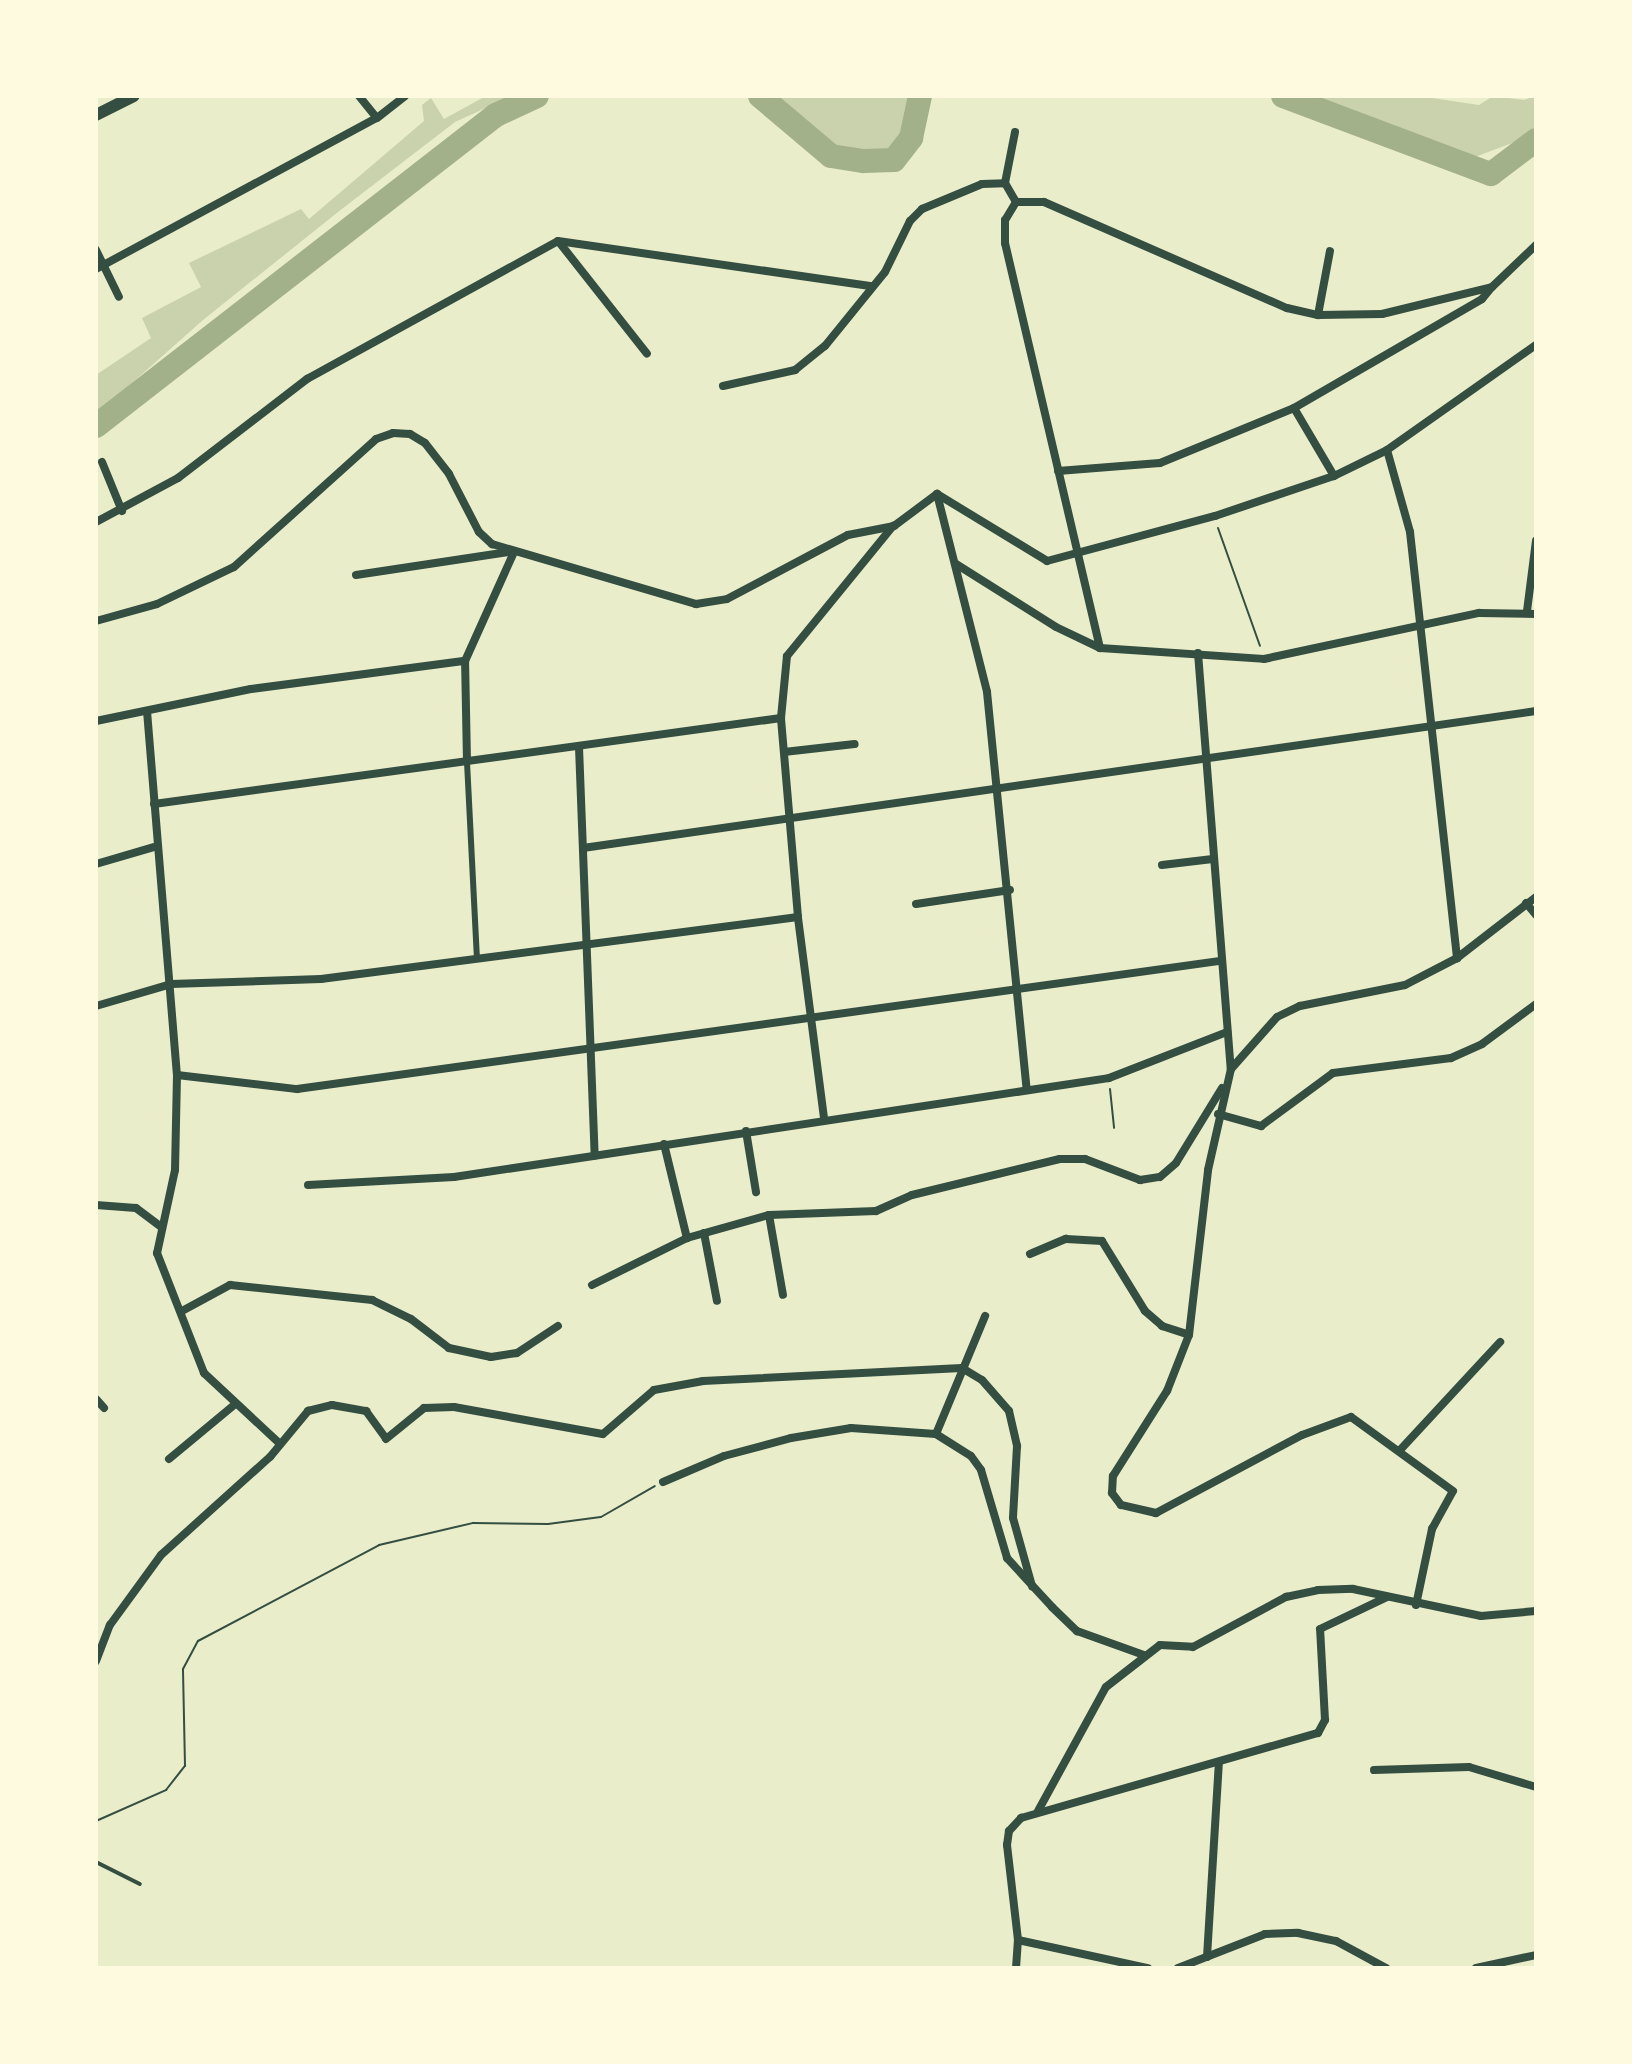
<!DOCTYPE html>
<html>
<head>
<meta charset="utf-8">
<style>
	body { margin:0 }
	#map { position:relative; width:1632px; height:2064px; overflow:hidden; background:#e9edc9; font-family:"Roboto Serif",serif }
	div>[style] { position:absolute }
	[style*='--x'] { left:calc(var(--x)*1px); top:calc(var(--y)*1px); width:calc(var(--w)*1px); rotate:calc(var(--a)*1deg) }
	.green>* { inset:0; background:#cad2ad }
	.river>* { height:24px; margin:-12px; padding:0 12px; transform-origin:12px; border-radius:12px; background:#a3b18a }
	.path>* { height:2px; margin:-1px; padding:0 1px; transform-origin:1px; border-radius:1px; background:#344e41 }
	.service>* { height:4px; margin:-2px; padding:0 2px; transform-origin:2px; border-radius:2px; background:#344e41 }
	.pedestrian>* { height:6px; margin:-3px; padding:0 3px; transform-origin:3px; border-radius:3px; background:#344e41 }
	.minor>* { height:8px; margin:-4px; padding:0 4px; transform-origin:4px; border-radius:4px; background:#344e41 }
	.primary>* { height:12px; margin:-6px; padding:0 6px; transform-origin:6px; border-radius:6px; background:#344e41 }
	span { translate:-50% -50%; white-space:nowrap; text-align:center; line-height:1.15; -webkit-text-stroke:6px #fefae0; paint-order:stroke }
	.frame { position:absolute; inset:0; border:98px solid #fefae0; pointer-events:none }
</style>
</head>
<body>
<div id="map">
	<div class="green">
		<i style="clip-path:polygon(486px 96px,512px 96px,455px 122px,338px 212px,203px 320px,96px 415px,96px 375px,151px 338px,142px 318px,201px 287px,189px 263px,301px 209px,309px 219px,424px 121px,422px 105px,431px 98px,444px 119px)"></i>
		<i style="clip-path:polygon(765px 96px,921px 96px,910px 133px,892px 162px,865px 172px,838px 163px,809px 142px)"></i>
		<i style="clip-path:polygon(1291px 96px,1419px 96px,1479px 105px,1493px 96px,1524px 100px,1536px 96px,1536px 134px,1467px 160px,1415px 152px)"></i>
	</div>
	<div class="river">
		<i style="--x:760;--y:96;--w:93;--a:40.2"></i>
		<i style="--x:831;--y:156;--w:33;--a:9"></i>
		<i style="--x:864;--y:161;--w:30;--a:-2"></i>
		<i style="--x:894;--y:160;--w:28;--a:-52"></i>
		<i style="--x:911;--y:138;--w:43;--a:-77.9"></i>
		<i style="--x:1283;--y:96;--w:222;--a:20.6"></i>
		<i style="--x:1491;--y:174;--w:56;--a:-37.1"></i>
		<i style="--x:96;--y:426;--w:507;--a:-37.87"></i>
		<i style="--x:496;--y:115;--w:45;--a:-24.9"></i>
	</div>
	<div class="path">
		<i style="--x:1218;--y:528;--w:125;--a:70.4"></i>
		<i style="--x:1110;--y:1089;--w:39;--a:84"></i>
		<i style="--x:96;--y:1821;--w:77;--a:-23.9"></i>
		<i style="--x:166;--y:1790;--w:31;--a:-52"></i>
		<i style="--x:185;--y:1766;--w:97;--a:-91.2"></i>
		<i style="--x:183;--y:1669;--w:32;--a:-62"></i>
		<i style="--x:198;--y:1641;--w:205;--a:-27.9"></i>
		<i style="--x:379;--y:1545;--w:97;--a:-13.2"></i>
		<i style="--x:473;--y:1523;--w:75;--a:0.8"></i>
		<i style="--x:548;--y:1524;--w:53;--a:-7.5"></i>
		<i style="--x:601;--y:1517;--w:62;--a:-29.9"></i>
	</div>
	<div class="service">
		<i style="--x:96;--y:1862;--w:49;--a:26.6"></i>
	</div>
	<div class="pedestrian">
		<i style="--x:467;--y:762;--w:196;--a:87.1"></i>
	</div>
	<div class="minor">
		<i style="--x:359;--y:96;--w:28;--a:51"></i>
		<i style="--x:1005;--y:183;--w:52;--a:-78.9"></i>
		<i style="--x:1016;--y:202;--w:28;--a:0"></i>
		<i style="--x:1044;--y:202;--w:265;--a:23.6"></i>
		<i style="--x:1287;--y:308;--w:32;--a:13"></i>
		<i style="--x:1318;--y:315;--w:64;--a:-0.9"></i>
		<i style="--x:1382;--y:314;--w:113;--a:-13.8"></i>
		<i style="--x:1492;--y:287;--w:61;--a:-43.7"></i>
		<i style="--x:1016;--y:202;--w:21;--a:121"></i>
		<i style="--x:1005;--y:220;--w:23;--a:90"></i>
		<i style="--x:1005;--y:243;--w:416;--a:76.8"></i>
		<i style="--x:559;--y:242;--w:142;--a:51.8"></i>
		<i style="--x:96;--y:250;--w:52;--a:63.9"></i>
		<i style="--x:96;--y:269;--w:319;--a:-28.3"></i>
		<i style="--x:377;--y:118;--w:36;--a:-38"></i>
		<i style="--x:1318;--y:315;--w:65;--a:-79.4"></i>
		<i style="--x:723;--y:386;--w:74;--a:-12.5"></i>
		<i style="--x:795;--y:370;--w:38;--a:-39"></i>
		<i style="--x:825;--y:346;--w:95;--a:-51"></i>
		<i style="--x:885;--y:272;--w:57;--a:-63.9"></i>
		<i style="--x:910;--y:221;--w:17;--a:-45"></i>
		<i style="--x:922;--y:209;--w:65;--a:-22.6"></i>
		<i style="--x:982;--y:184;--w:23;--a:-2"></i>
		<i style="--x:1005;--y:183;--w:22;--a:60"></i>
		<i style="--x:1294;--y:408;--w:79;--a:59.5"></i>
		<i style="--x:1387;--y:450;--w:85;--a:74.3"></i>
		<i style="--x:1410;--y:532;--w:429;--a:83.7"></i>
		<i style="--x:102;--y:462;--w:53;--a:67.8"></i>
		<i style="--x:1058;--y:471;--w:102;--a:-4.5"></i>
		<i style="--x:1160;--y:463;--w:145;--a:-22.3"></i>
		<i style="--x:1294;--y:408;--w:217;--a:-30.1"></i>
		<i style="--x:1482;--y:299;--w:14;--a:-51"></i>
		<i style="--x:937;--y:494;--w:204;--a:75.8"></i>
		<i style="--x:987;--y:692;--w:400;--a:84.3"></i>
		<i style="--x:96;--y:522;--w:93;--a:-28.2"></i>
		<i style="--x:178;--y:478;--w:163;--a:-37.5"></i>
		<i style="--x:307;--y:379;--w:286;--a:-28.8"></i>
		<i style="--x:558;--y:241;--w:317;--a:8.2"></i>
		<i style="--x:956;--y:564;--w:118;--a:32.2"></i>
		<i style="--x:1056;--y:627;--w:49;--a:25.5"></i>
		<i style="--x:1100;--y:648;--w:164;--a:3.8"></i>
		<i style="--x:1264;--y:659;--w:220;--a:-12.1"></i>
		<i style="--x:1479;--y:613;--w:57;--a:1"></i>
		<i style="--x:356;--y:575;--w:154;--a:-8.6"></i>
		<i style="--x:1527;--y:611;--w:71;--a:-82.7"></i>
		<i style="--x:96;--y:621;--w:63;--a:-15.6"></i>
		<i style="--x:157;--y:604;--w:85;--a:-25.7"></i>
		<i style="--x:234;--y:567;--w:191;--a:-42"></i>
		<i style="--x:376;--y:439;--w:18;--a:-19"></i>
		<i style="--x:393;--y:433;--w:17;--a:3"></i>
		<i style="--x:410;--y:434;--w:17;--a:31"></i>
		<i style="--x:425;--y:443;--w:39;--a:52"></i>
		<i style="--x:449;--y:474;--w:65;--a:62.7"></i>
		<i style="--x:479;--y:532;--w:18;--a:43"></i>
		<i style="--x:492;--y:544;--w:213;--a:16.4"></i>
		<i style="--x:696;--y:604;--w:31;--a:-9"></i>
		<i style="--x:727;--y:599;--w:137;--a:-27.9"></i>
		<i style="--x:848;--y:535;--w:47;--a:-11.1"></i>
		<i style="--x:894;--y:526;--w:54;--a:-36.7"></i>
		<i style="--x:937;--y:494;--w:129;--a:31.3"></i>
		<i style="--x:1047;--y:561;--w:174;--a:-15"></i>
		<i style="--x:1215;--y:516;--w:126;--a:-18.6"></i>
		<i style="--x:1334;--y:476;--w:59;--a:-26.1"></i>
		<i style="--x:1387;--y:450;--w:182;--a:-35.2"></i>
		<i style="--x:1198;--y:653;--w:417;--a:85.5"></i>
		<i style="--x:147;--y:711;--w:365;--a:85.3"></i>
		<i style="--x:177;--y:1075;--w:95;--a:91.2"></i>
		<i style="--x:175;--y:1170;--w:85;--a:102.2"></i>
		<i style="--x:157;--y:1253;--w:129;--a:68.6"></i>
		<i style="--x:204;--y:1373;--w:101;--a:43"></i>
		<i style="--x:96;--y:721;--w:158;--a:-11.7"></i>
		<i style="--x:251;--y:689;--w:216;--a:-7.5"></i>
		<i style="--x:579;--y:747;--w:409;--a:87.8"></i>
		<i style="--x:784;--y:752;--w:71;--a:-6.4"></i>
		<i style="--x:467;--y:762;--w:101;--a:-91.1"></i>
		<i style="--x:465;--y:661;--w:117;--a:-65.8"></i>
		<i style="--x:154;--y:804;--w:633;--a:-7.81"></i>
		<i style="--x:583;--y:848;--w:963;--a:-8.18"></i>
		<i style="--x:96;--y:864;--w:60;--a:-16.3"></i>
		<i style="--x:1162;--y:865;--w:51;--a:-6.7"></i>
		<i style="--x:1526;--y:903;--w:16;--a:50"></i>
		<i style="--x:916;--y:904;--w:95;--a:-8.5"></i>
		<i style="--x:96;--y:1006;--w:78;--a:-16.3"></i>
		<i style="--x:171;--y:984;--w:150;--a:-1.9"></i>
		<i style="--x:321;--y:979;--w:481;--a:-7.4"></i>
		<i style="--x:177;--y:1075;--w:121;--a:6.7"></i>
		<i style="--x:297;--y:1089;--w:932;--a:-7.9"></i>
		<i style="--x:1218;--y:1114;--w:45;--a:15.6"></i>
		<i style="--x:1261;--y:1126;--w:89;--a:-36.4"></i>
		<i style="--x:1333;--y:1073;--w:119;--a:-7.2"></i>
		<i style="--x:1451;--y:1058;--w:34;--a:-24"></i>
		<i style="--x:1482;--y:1044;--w:67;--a:-36.5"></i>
		<i style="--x:824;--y:1118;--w:203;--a:-97.4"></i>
		<i style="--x:798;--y:917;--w:200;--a:-94.9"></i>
		<i style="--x:781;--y:718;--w:62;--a:-84.5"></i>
		<i style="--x:787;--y:656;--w:168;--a:-50.8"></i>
		<i style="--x:746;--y:1131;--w:62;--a:80.7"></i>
		<i style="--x:664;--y:1144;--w:97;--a:76.3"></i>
		<i style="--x:308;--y:1185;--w:146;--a:-3.1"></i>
		<i style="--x:454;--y:1177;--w:662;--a:-8.59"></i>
		<i style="--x:1109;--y:1078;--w:127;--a:-21.3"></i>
		<i style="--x:96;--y:1205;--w:40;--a:4.3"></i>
		<i style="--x:136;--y:1208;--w:30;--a:37"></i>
		<i style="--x:769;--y:1215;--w:81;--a:80.1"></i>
		<i style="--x:704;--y:1233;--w:69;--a:79.2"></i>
		<i style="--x:1030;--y:1254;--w:39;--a:-23"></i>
		<i style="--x:1066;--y:1239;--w:36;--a:3"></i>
		<i style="--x:1102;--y:1241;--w:82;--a:58.4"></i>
		<i style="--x:1145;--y:1311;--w:23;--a:41"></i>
		<i style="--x:1162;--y:1326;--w:28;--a:18"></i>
		<i style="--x:592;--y:1285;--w:106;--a:-26.3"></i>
		<i style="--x:687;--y:1238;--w:85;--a:-15.7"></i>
		<i style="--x:769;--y:1215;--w:107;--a:-2.1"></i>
		<i style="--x:876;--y:1211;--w:39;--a:-24"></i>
		<i style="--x:912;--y:1195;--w:152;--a:-13.7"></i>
		<i style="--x:1060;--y:1159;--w:25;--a:0"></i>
		<i style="--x:1085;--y:1159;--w:59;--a:20.9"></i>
		<i style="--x:1140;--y:1180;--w:20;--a:-9"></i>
		<i style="--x:1160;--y:1177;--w:21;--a:-41"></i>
		<i style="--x:1176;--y:1163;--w:88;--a:-58.5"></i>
		<i style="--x:182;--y:1311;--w:55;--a:-28.4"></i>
		<i style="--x:230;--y:1285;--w:143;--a:6"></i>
		<i style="--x:372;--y:1300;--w:43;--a:26"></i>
		<i style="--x:411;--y:1319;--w:48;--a:37.3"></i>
		<i style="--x:449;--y:1348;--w:43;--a:12.1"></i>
		<i style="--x:491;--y:1357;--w:26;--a:-9"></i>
		<i style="--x:517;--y:1353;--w:49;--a:-33.4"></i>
		<i style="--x:96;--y:1399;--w:12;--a:48"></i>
		<i style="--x:936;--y:1434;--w:128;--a:-67.4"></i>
		<i style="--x:1401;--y:1449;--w:146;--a:-47.2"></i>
		<i style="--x:169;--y:1459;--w:85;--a:-39.7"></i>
		<i style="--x:663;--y:1482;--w:66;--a:-23.1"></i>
		<i style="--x:724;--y:1456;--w:69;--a:-15"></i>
		<i style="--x:791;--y:1438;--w:61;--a:-9.5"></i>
		<i style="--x:851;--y:1428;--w:85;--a:4"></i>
		<i style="--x:936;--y:1434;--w:41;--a:32.2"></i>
		<i style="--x:971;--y:1456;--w:17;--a:54"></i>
		<i style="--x:981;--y:1470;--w:92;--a:73.5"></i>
		<i style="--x:1007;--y:1558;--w:67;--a:47.4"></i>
		<i style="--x:1052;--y:1607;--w:35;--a:44"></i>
		<i style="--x:1077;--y:1631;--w:71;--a:19.7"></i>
		<i style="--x:1416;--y:1605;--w:78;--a:-78.1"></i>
		<i style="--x:1432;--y:1529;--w:43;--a:-61.1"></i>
		<i style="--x:1453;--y:1491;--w:126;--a:-144"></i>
		<i style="--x:1351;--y:1417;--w:52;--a:159.8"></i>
		<i style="--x:1302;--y:1435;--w:166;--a:151.9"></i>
		<i style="--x:1156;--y:1513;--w:36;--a:-167"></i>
		<i style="--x:1121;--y:1505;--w:15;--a:-127"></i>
		<i style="--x:1112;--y:1493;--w:17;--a:-87"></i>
		<i style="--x:1113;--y:1476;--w:101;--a:-57.6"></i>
		<i style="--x:1167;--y:1391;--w:60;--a:-68.6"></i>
		<i style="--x:1189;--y:1335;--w:166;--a:-83.4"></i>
		<i style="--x:1208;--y:1170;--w:104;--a:-77.2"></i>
		<i style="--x:1231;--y:1069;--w:69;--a:-48.5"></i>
		<i style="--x:1277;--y:1017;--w:25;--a:-26"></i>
		<i style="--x:1300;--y:1006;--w:107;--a:-11.3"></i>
		<i style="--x:1405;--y:985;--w:59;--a:-27.4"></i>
		<i style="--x:1457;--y:958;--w:100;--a:-37.7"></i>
		<i style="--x:96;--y:1661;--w:39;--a:-69"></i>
		<i style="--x:110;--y:1625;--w:87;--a:-53.9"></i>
		<i style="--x:161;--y:1555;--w:147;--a:-42"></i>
		<i style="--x:270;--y:1457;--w:60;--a:-50.4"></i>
		<i style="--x:308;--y:1411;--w:25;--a:-14"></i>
		<i style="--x:332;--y:1405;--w:35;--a:10"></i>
		<i style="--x:366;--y:1411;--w:34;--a:54"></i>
		<i style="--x:386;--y:1439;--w:49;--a:-39.2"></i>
		<i style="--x:424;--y:1408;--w:30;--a:-2"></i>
		<i style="--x:454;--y:1407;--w:151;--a:10.3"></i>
		<i style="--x:603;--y:1434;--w:67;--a:-40.8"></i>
		<i style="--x:654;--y:1390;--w:50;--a:-10.4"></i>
		<i style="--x:703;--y:1381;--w:259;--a:-2.9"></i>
		<i style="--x:962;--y:1368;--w:23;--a:31"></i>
		<i style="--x:982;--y:1380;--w:41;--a:48.9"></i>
		<i style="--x:1009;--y:1411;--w:36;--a:77"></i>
		<i style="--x:1017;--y:1446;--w:72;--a:93.2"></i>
		<i style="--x:1013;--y:1518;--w:71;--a:74.4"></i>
		<i style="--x:1374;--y:1770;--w:95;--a:-1.8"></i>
		<i style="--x:1469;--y:1767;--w:70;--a:16.6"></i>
		<i style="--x:1038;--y:1811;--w:141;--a:-61.3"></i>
		<i style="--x:1106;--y:1687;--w:68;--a:-37.9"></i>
		<i style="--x:1160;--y:1645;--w:33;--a:3"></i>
		<i style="--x:1193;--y:1647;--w:106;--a:-28.3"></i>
		<i style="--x:1286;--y:1597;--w:33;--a:-12"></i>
		<i style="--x:1318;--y:1590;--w:35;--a:-2"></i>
		<i style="--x:1353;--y:1589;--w:131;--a:11.9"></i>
		<i style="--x:1481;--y:1616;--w:55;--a:-5.2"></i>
		<i style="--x:1018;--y:1940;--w:133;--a:12.2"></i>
		<i style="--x:1207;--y:1957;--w:195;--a:-86.5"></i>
		<i style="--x:1016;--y:1968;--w:28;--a:-86"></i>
		<i style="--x:1018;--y:1940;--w:96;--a:-96.6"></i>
		<i style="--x:1007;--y:1845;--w:14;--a:-82"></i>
		<i style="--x:1009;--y:1831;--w:18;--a:-47"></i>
		<i style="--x:1021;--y:1818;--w:309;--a:-16"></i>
		<i style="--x:1318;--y:1733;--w:15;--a:-62"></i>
		<i style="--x:1325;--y:1720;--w:91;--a:-93.1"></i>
		<i style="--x:1320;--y:1629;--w:74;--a:-25.5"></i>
		<i style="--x:1178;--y:1968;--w:93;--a:-21.3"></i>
		<i style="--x:1265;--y:1934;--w:33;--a:-2"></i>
		<i style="--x:1298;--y:1933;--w:39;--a:12"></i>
		<i style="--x:1336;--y:1941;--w:57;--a:28.4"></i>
		<i style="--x:1476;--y:1968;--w:61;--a:-12.2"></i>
	</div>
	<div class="primary">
		<i style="--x:96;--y:115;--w:42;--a:-26.6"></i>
	</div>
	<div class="frame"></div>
</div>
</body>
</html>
